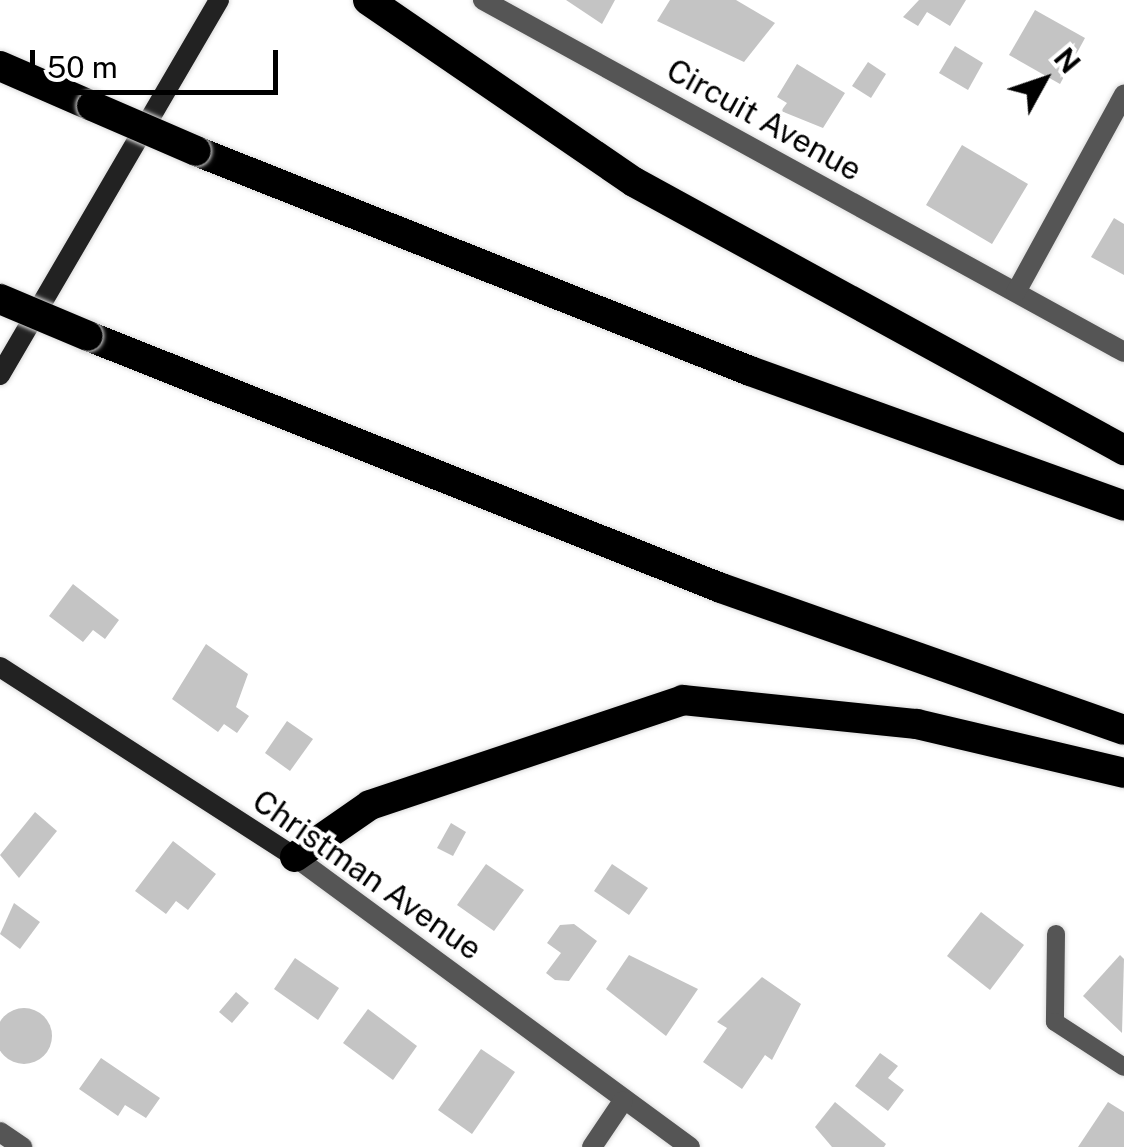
<!DOCTYPE html>
<html>
<head>
<meta charset="utf-8">
<style>
	body { margin:0 }
	#map { position:relative; width:1124px; height:1147px; overflow:hidden; background:#fff; font-family:"Public Sans",sans-serif }
	div>[style] { position:absolute }
	[style*='--x'] { left:calc(var(--x)*1px); top:calc(var(--y)*1px); width:calc(var(--w)*1px); rotate:calc(var(--a)*1deg) }
	.building>* { inset:0; background:#c4c4c4 }
	.round { border-radius:50% }
	.roads { filter:drop-shadow(0 0 2px #dbdbdb) drop-shadow(0 0 2px #dbdbdb) }
	.lane>* { height:18px; margin:-9px; padding:0 9px; transform-origin:9px; border-radius:9px; background:#555 }
	.street>* { height:20px; margin:-10px; padding:0 10px; transform-origin:10px; border-radius:10px; background:#555 }
	.secondary>* { height:20px; margin:-10px; padding:0 10px; transform-origin:10px; border-radius:10px; background:#222 }
	.highway>* { height:30px; margin:-15px; padding:0 15px; transform-origin:15px; border-radius:15px; background:#000 }
	.bridges { filter:drop-shadow(0 0 2px #dbdbdb) drop-shadow(0 0 2px #dbdbdb) }
	.highway-bridge>* { height:30px; margin:-15px; padding:0 15px; transform-origin:15px; border-radius:15px; background:#000 }
	span { translate:-50% -50%; white-space:nowrap; text-align:center; line-height:1.15; -webkit-text-stroke:8px #fff; paint-order:stroke }
	.street-label { font-size:32px; color:#000 }
	.north { position:absolute; left:994px; top:30px; width:100px; height:100px; -webkit-text-stroke:8px #fff; paint-order:stroke; rotate:50deg; font-size:28px; font-weight:700; line-height:40px; text-align:center; color:#000 }
	.north::after { content:''; display:block; margin:auto; width:35px; height:45px; background:#000; clip-path:polygon(50% 0,100% 100%,50% 72%,0 100%) }
	.scale { position:absolute; left:30px; top:50px; width:248px; height:45px; box-sizing:border-box; border:5px solid #000; border-top:0; padding-left:12px; font-size:30px; line-height:35px; white-space:nowrap; color:#000; -webkit-text-stroke:8px #fff; paint-order:stroke }
</style>
</head>
<body>
<div id="map">
	<div class="building">
		<i style="clip-path:polygon(566px 0,615px 0,602px 24px)"></i>
		<i style="clip-path:polygon(670px 0,736px 0,775px 23px,744px 62px,657px 21px)"></i>
		<i style="clip-path:polygon(919px 0,966px 0,950px 26px,927px 12px,918px 26px,903px 17px)"></i>
		<i style="clip-path:polygon(1035px 10px,1085px 38px,1060px 84px,1009px 55px)"></i>
		<i style="clip-path:polygon(955px 46px,983px 63px,968px 90px,939px 73px)"></i>
		<i style="clip-path:polygon(868px 62px,886px 74px,871px 98px,852px 86px)"></i>
		<i style="clip-path:polygon(797px 64px,845px 93px,823px 128px,781px 111px,787px 103px,777px 97px)"></i>
		<i style="clip-path:polygon(962px 145px,1028px 184px,992px 244px,926px 205px)"></i>
		<i style="clip-path:polygon(1114px 218px,1124px 224px,1124px 275px,1091px 257px)"></i>
		<i style="clip-path:polygon(73px 584px,119px 620px,105px 639px,93px 630px,83px 642px,49px 616px)"></i>
		<i style="clip-path:polygon(206px 644px,248px 674px,236px 707px,249px 716px,237px 733px,224px 724px,218px 732px,172px 699px)"></i>
		<i style="clip-path:polygon(287px 721px,313px 739px,290px 771px,265px 753px)"></i>
		<i style="clip-path:polygon(35px 812px,57px 831px,19px 878px,0 855px)"></i>
		<i style="clip-path:polygon(451px 823px,466px 832px,453px 856px,437px 848px)"></i>
		<i style="clip-path:polygon(173px 841px,216px 874px,188px 910px,176px 901px,166px 914px,135px 891px)"></i>
		<i style="clip-path:polygon(486px 864px,524px 890px,494px 931px,457px 905px)"></i>
		<i style="clip-path:polygon(612px 864px,648px 888px,629px 915px,594px 891px)"></i>
		<i style="clip-path:polygon(14px 903px,40px 922px,20px 949px,0 934px)"></i>
		<i style="clip-path:polygon(981px 912px,1024px 945px,990px 990px,947px 956px)"></i>
		<i style="clip-path:polygon(574px 924px,597px 941px,569px 981px,555px 980px,546px 973px,561px 953px,547px 943px,560px 925px)"></i>
		<i style="clip-path:polygon(629px 955px,698px 989px,666px 1036px,606px 989px)"></i>
		<i style="clip-path:polygon(1120px 955px,1124px 959px,1122px 1033px,1083px 996px)"></i>
		<i style="clip-path:polygon(295px 958px,339px 988px,318px 1020px,274px 989px)"></i>
		<i style="clip-path:polygon(762px 977px,801px 1004px,772px 1060px,765px 1055px,742px 1089px,703px 1062px,727px 1028px,717px 1022px)"></i>
		<i style="clip-path:polygon(236px 992px,249px 1003px,232px 1023px,219px 1012px)"></i>
		<i class="round" style="left:-4px;top:1008px;width:56px;height:56px"></i>
		<i style="clip-path:polygon(368px 1009px,417px 1046px,393px 1080px,343px 1043px)"></i>
		<i style="clip-path:polygon(481px 1049px,515px 1072px,472px 1134px,438px 1110px)"></i>
		<i style="clip-path:polygon(880px 1053px,898px 1066px,888px 1078px,904px 1090px,888px 1111px,855px 1086px)"></i>
		<i style="clip-path:polygon(101px 1058px,160px 1098px,146px 1118px,125px 1105px,118px 1116px,79px 1089px)"></i>
		<i style="clip-path:polygon(835px 1102px,886px 1144px,884px 1147px,832px 1147px,815px 1127px)"></i>
		<i style="clip-path:polygon(1108px 1102px,1124px 1112px,1124px 1147px,1078px 1147px)"></i>
	</div>
	<div class="roads">
		<div class="lane">
			<i style="--x:1056;--y:934;--w:88;--a:90.7"></i>
			<i style="--x:1055;--y:1022;--w:82;--a:33.1"></i>
		</div>
		<div class="street">
			<i style="--x:483;--y:0;--w:731;--a:28.77"></i>
			<i style="--x:1016;--y:292;--w:225;--a:-61.3"></i>
			<i style="--x:295;--y:857;--w:490;--a:36.3"></i>
			<i style="--x:0;--y:1132;--w:27;--a:34"></i>
			<i style="--x:592;--y:1147;--w:55;--a:-56"></i>
		</div>
		<div class="secondary">
			<i style="--x:0;--y:375;--w:434;--a:-59.7"></i>
			<i style="--x:0;--y:667;--w:351;--a:32.8"></i>
		</div>
		<div class="highway">
			<i style="--x:368;--y:0;--w:322;--a:34.4"></i>
			<i style="--x:634;--y:182;--w:559;--a:28.68"></i>
			<i style="--x:0;--y:66;--w:100;--a:23.5"></i>
			<i style="--x:196;--y:151;--w:596;--a:21.66"></i>
			<i style="--x:750;--y:371;--w:398;--a:19.8"></i>
			<i style="--x:88;--y:336;--w:681;--a:21.71"></i>
			<i style="--x:721;--y:588;--w:427;--a:19.4"></i>
			<i style="--x:295;--y:857;--w:91;--a:-34.7"></i>
			<i style="--x:370;--y:805;--w:330;--a:-18.5"></i>
			<i style="--x:683;--y:700;--w:235;--a:5.9"></i>
			<i style="--x:917;--y:724;--w:213;--a:13.3"></i>
		</div>
	</div>
	<div class="bridges">
		<div class="highway-bridge">
			<i style="--x:92;--y:106;--w:113;--a:23.4"></i>
			<i style="--x:0;--y:299;--w:95;--a:22.8"></i>
		</div>
	</div>
	<div class="street-label">
		<span style="left:764px;top:120px;rotate:29deg">Circuit Avenue</span>
		<span style="left:367px;top:875px;rotate:35deg">Christman Avenue</span>
	</div>
	<div class="north">N</div>
	<div class="scale">50 m</div>
</div>
</body>
</html>
